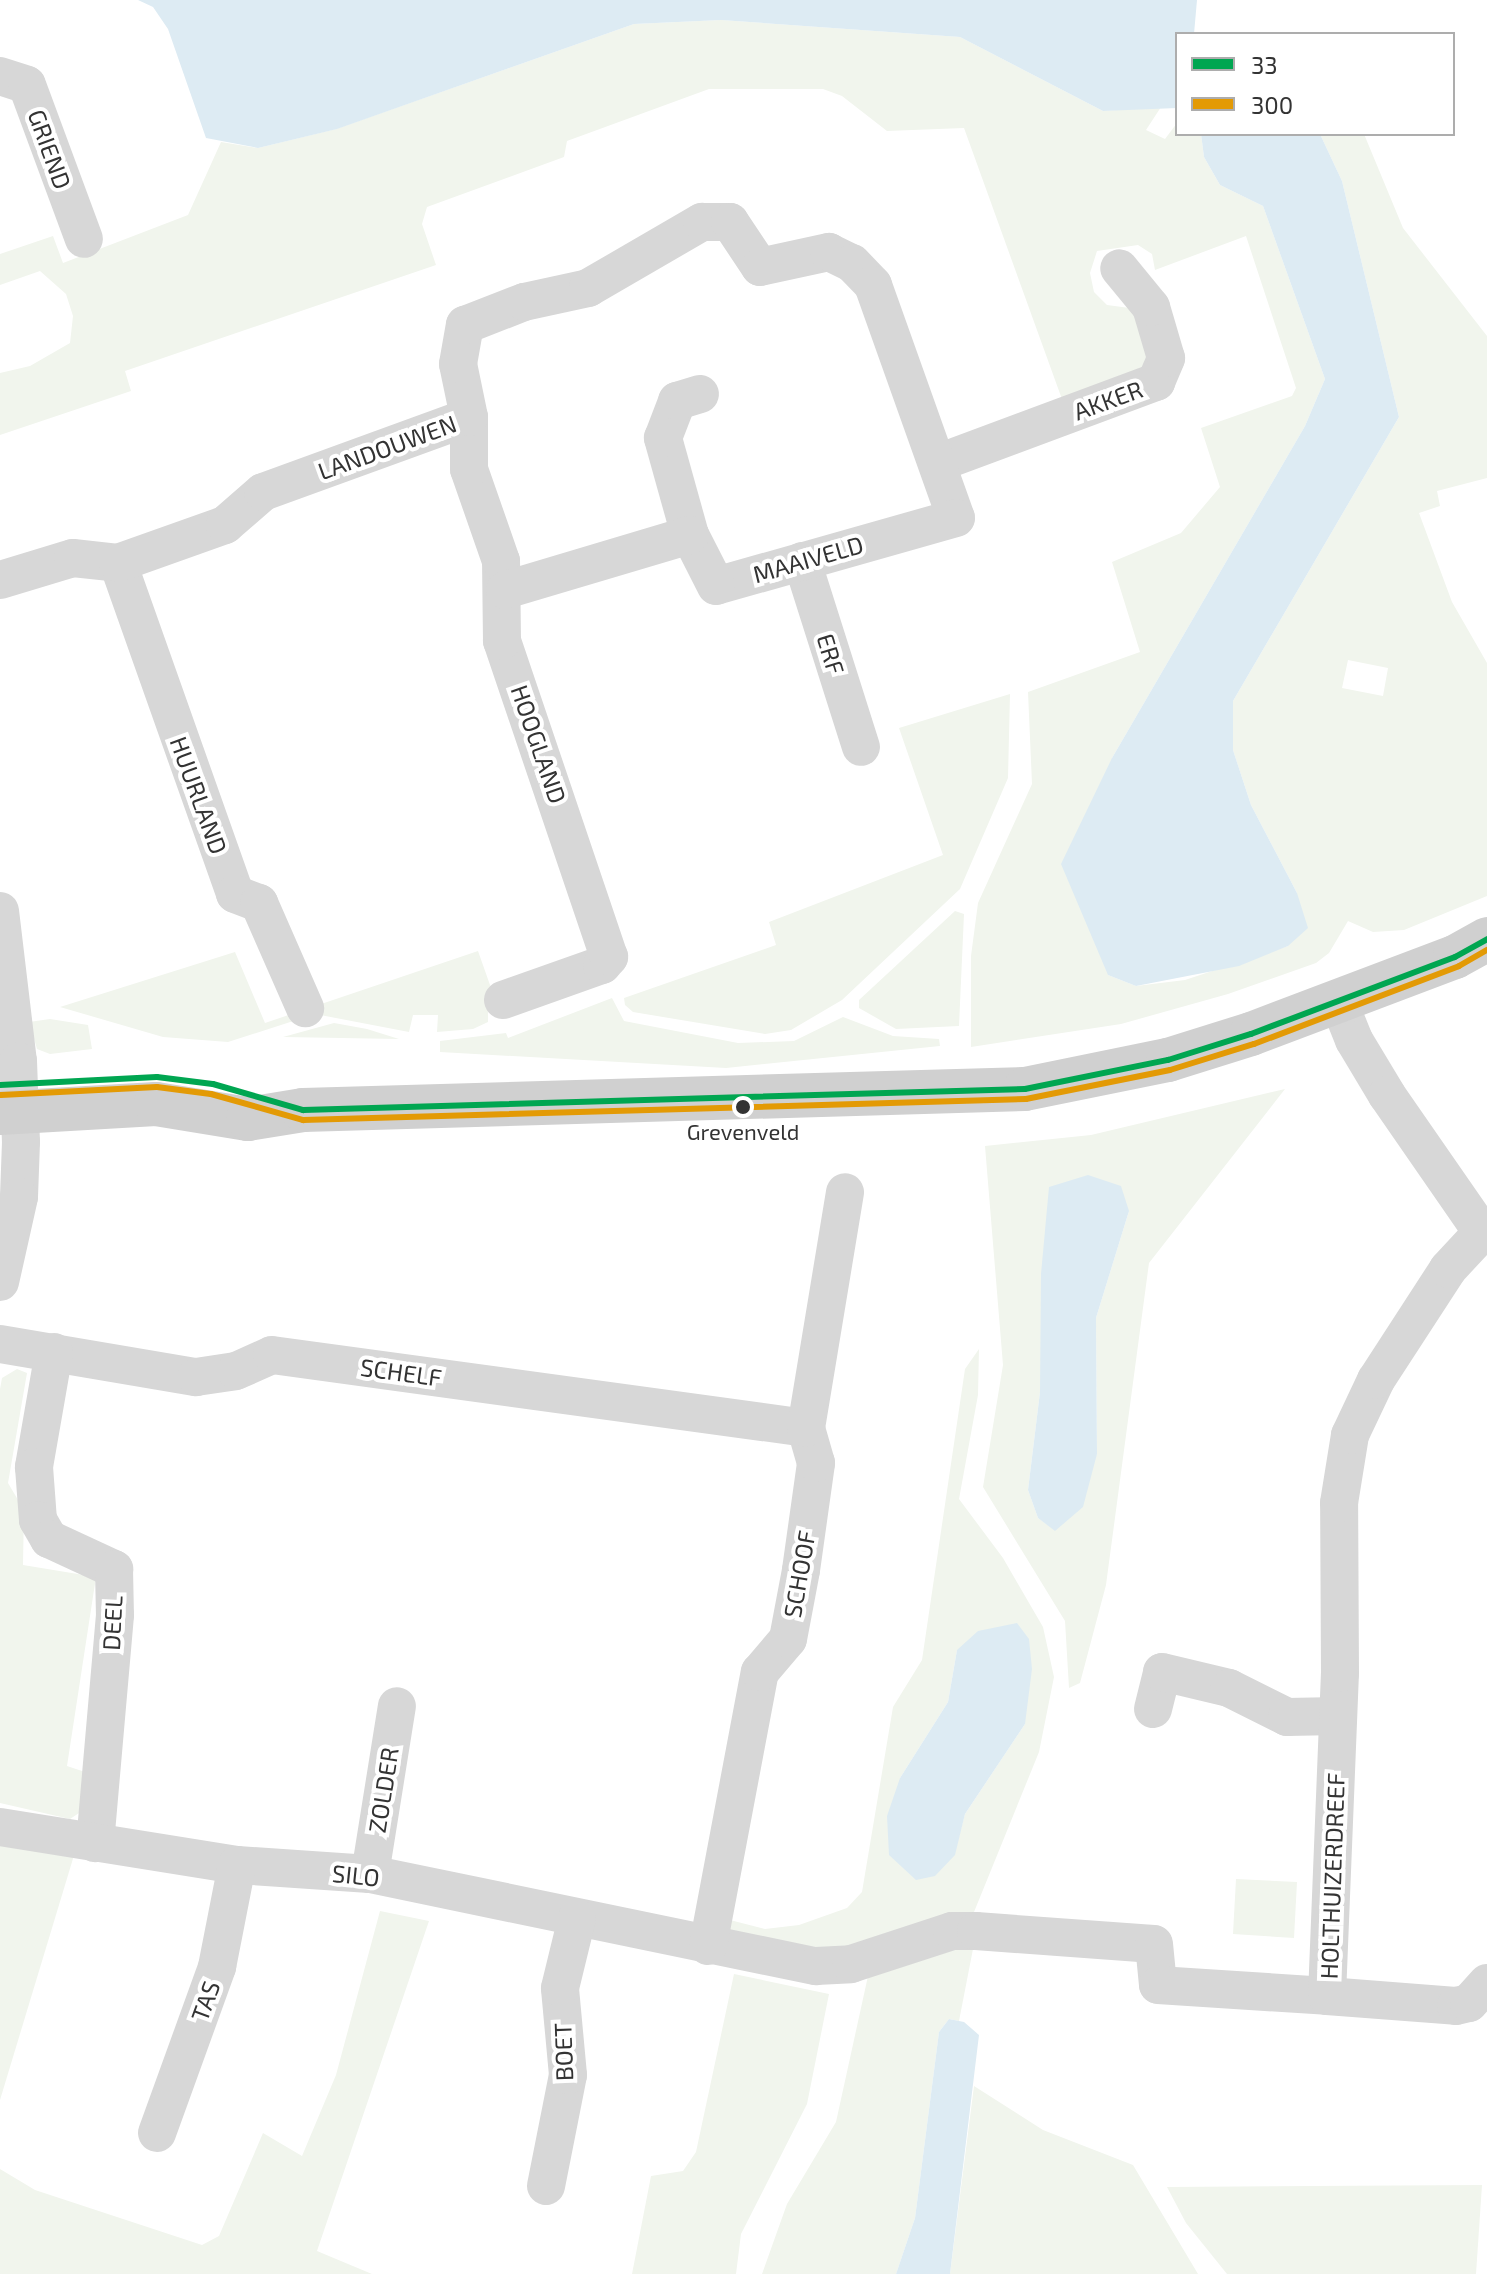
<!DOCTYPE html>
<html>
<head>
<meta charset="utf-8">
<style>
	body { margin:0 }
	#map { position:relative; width:1487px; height:2274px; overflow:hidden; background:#fff; font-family:"Exo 2",sans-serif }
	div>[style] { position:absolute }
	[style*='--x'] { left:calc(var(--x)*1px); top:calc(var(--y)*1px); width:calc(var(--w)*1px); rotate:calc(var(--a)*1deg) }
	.green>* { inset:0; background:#f1f5ed }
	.water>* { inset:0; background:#ddebf3 }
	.street>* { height:38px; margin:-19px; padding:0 19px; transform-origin:19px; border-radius:19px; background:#d7d7d7 }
	.secondary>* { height:44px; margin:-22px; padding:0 22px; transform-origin:22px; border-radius:22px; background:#d0d0d0 }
	.bus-1>* { height:6px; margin:-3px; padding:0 3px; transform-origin:3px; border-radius:3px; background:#00a651 }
	.bus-2>* { height:6px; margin:-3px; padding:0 3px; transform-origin:3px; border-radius:3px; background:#e39a05 }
	.dots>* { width:22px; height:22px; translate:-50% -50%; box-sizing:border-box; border:4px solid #fff; border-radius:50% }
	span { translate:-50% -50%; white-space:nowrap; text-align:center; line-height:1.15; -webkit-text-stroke:8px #fff; paint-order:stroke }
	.bus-label { font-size:22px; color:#333 }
	.street-label { font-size:24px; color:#333 }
	.legend { position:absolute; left:1175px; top:32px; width:280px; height:104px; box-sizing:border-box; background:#fff; border:2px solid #adadad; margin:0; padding:10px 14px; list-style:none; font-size:24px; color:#333 }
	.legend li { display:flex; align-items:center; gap:16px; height:40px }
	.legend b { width:40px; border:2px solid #adadad }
</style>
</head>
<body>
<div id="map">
	<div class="green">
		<i style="clip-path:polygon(evenodd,721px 20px,960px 37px,1103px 111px,1161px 107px,1146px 130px,1165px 139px,1177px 123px,1177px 134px,1201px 134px,1204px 157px,1220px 185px,1263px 206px,1325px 379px,1305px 426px,1112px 758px,1108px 975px,1136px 986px,1185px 980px,1288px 946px,1297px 893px,1251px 805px,1233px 750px,1233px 701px,1399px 417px,1342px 181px,1320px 134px,1364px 134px,1403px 228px,1487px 336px,1487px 478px,1437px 491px,1440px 506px,1419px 513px,1452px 602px,1487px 663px,1487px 896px,1404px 930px,1373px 932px,1348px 921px,1329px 953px,1316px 963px,1228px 994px,1121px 1024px,971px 1047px,971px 956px,978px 903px,1032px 784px,1028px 692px,1140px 652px,1112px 562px,1181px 533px,1220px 487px,1201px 428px,1292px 396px,1296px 388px,1246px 236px,1155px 270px,1152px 254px,1138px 245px,1097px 251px,1090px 273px,1094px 292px,1107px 305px,1137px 309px,1151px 366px,1063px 402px,964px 128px,887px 131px,842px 96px,823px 89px,709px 89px,567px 141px,564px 157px,427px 207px,422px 224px,436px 265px,125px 371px,131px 391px,0 435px,0 373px,30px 366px,70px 343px,73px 316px,66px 294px,40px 271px,0 285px,0 254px,53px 236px,63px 263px,188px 215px,221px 142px,258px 148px,336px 129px,634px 24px,721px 20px,1348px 660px,1388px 668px,1383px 696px,1342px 688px,1348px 660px)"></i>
		<i style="clip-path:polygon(1010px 694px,1008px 778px,960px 889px,842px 1000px,791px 1030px,765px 1034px,633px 1012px,625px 1005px,624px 998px,776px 945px,769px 922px,943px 855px,899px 728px)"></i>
		<i style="clip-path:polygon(955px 911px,964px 914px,959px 1026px,896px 1029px,859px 1008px,859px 1000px)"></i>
		<i style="clip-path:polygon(478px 951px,496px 1002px,488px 1006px,488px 1022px,473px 1029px,437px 1032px,438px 1015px,413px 1015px,409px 1032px,315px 1014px,228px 1042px,163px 1037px,60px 1007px,235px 952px,265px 1023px)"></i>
		<i style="clip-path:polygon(612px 998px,624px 1021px,738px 1043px,794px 1041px,843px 1017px,893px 1036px,939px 1039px,940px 1046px,726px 1068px,440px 1052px,440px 1041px,506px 1033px,508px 1038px)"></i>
		<i style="clip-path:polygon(50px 1019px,88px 1025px,92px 1049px,50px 1054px,37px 1049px,29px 1022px)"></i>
		<i style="clip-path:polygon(334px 1023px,367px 1029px,399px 1039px,283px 1037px)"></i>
		<i style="clip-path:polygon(evenodd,1285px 1089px,1149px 1263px,1106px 1585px,1080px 1683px,1069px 1688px,1065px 1621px,983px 1487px,1003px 1365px,985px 1146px,1091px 1135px,1285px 1089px,1129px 1211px,1096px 1318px,1097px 1454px,1055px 1530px,1038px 1518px,1028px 1490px,1040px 1392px,1129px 1211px)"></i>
		<i style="clip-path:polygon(evenodd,979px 1349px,978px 1395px,959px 1499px,1003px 1558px,1043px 1627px,1054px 1677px,1039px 1752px,974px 1912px,832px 1957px,727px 1934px,730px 1920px,765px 1929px,799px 1925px,847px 1908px,862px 1892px,893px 1707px,922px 1660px,965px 1369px,979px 1349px,957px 1650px,1025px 1724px,965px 1814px,954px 1855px,900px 1778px,948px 1702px,957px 1650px)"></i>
		<i style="clip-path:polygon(17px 1369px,27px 1373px,8px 1483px,24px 1510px,23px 1565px,96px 1577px,67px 1766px,85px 1772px,79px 1813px,70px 1819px,0 1803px,0 1389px,2px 1378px)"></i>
		<i style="clip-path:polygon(0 1844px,75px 1852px,0 2100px)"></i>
		<i style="clip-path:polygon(1236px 1879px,1297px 1882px,1294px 1938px,1233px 1934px)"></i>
		<i style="clip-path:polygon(380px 1911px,429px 1921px,317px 2251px,372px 2274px,0 2274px,0 2169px,35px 2190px,202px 2245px,219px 2236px,263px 2133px,302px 2156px,336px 2075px)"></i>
		<i style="clip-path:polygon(951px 1945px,973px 1949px,959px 2021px,949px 2019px,939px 2032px,915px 2218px,896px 2274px,762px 2274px,787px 2204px,836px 2122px,868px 1976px)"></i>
		<i style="clip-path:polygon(734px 1974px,829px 1994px,807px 2104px,741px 2234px,736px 2274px,632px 2274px,651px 2176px,683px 2171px,696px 2152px)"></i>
		<i style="clip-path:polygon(974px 2086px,1043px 2130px,1133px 2165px,1198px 2274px,950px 2274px)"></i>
		<i style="clip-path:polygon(1482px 2185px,1476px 2274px,1227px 2274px,1186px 2223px,1167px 2187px)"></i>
	</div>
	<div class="water">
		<i style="clip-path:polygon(138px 0,1197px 0,1194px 34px,1177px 34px,1177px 108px,1103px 111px,960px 37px,721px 20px,634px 24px,337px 129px,258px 148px,206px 138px,168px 29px,153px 7px)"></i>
		<i style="clip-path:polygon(1201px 134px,1320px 134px,1342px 181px,1399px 417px,1233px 701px,1233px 750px,1251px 805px,1297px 893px,1308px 928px,1288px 946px,1239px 966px,1136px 986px,1108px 975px,1061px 864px,1112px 758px,1305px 426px,1325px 379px,1263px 206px,1220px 185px,1204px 157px)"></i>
		<i style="clip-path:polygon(1088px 1175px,1121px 1186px,1129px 1211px,1096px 1318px,1097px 1454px,1083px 1507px,1055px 1531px,1038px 1518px,1028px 1490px,1040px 1392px,1041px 1274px,1049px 1187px)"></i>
		<i style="clip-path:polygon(1017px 1623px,1029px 1639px,1032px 1669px,1025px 1724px,965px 1814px,955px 1855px,935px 1876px,916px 1880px,889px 1855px,887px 1816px,900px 1778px,948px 1702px,957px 1650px,978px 1631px)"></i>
		<i style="clip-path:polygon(949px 2019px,964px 2022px,979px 2035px,950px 2274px,896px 2274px,915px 2218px,939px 2032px)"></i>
	</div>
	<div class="street">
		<i style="--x:0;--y:76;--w:28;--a:18"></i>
		<i style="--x:27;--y:85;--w:164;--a:69.7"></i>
		<i style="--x:938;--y:463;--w:233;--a:-20.4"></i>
		<i style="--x:1156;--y:382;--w:26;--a:-67"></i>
		<i style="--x:1166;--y:358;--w:53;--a:-106.4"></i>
		<i style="--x:1151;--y:307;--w:50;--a:-129.4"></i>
		<i style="--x:690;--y:535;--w:101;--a:-105.6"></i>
		<i style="--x:663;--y:438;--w:40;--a:-69"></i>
		<i style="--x:677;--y:401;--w:24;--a:-17"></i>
		<i style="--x:802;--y:561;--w:195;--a:72.4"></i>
		<i style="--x:118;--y:563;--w:351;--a:70.5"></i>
		<i style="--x:235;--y:894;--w:26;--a:21"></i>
		<i style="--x:259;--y:903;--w:115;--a:66.3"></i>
		<i style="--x:0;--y:580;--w:76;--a:-16.8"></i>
		<i style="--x:73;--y:558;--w:45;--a:6.3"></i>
		<i style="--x:118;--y:563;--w:114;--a:-19.6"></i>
		<i style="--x:225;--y:525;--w:50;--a:-41"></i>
		<i style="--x:263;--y:492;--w:219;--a:-20"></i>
		<i style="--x:0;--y:911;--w:151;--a:83.2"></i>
		<i style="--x:18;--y:1061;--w:81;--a:87.9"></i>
		<i style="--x:21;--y:1142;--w:55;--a:92.1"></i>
		<i style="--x:19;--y:1197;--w:87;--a:102.6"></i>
		<i style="--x:503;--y:1000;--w:105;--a:-19.5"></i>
		<i style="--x:602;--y:965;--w:11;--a:-49"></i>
		<i style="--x:609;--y:957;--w:334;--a:-108.7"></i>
		<i style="--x:502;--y:641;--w:80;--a:-90.7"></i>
		<i style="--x:501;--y:561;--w:97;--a:-109.2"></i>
		<i style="--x:469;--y:469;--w:52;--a:-90"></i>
		<i style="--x:469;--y:417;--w:54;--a:-101.7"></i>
		<i style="--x:458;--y:364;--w:40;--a:-80"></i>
		<i style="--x:465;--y:325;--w:63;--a:-21.3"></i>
		<i style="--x:524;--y:302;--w:66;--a:-12.3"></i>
		<i style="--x:588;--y:288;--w:132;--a:-30.1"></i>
		<i style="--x:702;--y:222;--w:28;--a:0"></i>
		<i style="--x:730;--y:222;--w:54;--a:56.3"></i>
		<i style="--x:760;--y:267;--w:71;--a:-12.3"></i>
		<i style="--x:829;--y:252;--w:25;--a:26"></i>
		<i style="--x:852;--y:263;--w:30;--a:46"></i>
		<i style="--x:873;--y:285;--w:247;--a:70.4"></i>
		<i style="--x:956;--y:518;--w:249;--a:164.2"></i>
		<i style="--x:716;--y:586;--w:57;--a:-117"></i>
		<i style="--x:690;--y:535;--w:193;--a:163.4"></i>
		<i style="--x:1338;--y:1000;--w:43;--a:68.2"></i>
		<i style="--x:1354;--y:1040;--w:64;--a:59"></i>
		<i style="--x:1387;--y:1095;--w:165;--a:55.3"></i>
		<i style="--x:0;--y:1344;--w:199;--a:9.6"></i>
		<i style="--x:196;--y:1377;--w:40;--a:-8.5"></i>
		<i style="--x:236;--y:1371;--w:39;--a:-24"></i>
		<i style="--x:272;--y:1355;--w:539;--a:7.78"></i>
		<i style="--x:54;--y:1352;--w:117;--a:99.9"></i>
		<i style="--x:34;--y:1467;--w:53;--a:85.7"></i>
		<i style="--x:38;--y:1520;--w:22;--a:60"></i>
		<i style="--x:49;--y:1539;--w:72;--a:24.8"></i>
		<i style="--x:114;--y:1569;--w:46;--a:88.8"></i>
		<i style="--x:115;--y:1615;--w:229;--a:95"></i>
		<i style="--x:1153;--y:1709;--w:38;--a:-76"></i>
		<i style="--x:1162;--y:1672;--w:69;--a:13.4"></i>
		<i style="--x:1229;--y:1688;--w:65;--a:26.6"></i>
		<i style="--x:1287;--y:1717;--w:51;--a:-1.1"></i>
		<i style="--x:0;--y:1827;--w:240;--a:9.1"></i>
		<i style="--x:237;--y:1865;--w:133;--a:3.9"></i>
		<i style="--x:370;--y:1874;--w:455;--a:11.7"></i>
		<i style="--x:816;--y:1966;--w:35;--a:-3"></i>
		<i style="--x:851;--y:1964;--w:106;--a:-18.1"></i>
		<i style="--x:952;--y:1931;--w:24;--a:0"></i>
		<i style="--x:976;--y:1931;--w:178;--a:4.2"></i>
		<i style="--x:1154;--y:1944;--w:41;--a:84.4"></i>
		<i style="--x:1158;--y:1985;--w:169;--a:3.7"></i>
		<i style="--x:1327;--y:1996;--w:323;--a:-87.7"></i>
		<i style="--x:1340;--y:1673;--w:170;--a:-90.3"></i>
		<i style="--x:1339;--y:1503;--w:69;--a:-80.8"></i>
		<i style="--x:1350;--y:1435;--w:61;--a:-64.7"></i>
		<i style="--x:1376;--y:1380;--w:132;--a:-57"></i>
		<i style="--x:1448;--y:1269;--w:57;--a:-47.1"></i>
		<i style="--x:370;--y:1874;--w:170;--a:-80.9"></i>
		<i style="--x:708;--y:1946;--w:279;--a:-79.3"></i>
		<i style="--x:760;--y:1672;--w:43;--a:-49.7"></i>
		<i style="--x:788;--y:1639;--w:70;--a:-79.3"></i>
		<i style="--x:801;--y:1570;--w:108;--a:-82"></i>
		<i style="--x:816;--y:1463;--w:36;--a:-106"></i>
		<i style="--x:806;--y:1428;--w:239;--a:-80.6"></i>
		<i style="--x:1327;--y:1996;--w:129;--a:4.4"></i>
		<i style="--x:1456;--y:2006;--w:13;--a:-13"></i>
		<i style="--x:1469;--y:2003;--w:27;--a:-48"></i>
		<i style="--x:157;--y:2133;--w:177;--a:-70.1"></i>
		<i style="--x:217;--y:1967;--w:104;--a:-78.9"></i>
		<i style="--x:546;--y:2186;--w:113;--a:-78.8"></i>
		<i style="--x:568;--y:2075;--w:87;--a:-95.3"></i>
		<i style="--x:560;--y:1988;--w:72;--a:-76.3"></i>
	</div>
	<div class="secondary">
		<i style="--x:0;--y:1113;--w:156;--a:-3.3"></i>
		<i style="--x:156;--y:1104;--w:93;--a:9.3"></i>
		<i style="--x:248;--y:1119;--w:56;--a:-9.3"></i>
		<i style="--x:303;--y:1110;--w:722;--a:-1.67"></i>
		<i style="--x:1025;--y:1089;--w:146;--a:-11.5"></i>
		<i style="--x:1168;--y:1060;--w:87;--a:-17.4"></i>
		<i style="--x:1251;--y:1034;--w:218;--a:-20.7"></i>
		<i style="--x:1455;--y:957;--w:37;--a:-29"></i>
	</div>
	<div class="bus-1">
		<i style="--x:0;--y:1085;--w:157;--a:-2.9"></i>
		<i style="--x:157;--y:1077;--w:56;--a:7.1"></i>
		<i style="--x:213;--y:1084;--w:94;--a:16.1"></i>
		<i style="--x:303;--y:1110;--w:722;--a:-1.67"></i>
		<i style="--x:1025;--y:1089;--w:146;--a:-11.5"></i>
		<i style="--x:1168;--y:1060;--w:87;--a:-17.4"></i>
		<i style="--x:1251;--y:1034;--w:218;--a:-20.7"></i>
		<i style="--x:1455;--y:957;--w:37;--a:-29"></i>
	</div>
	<div class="bus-2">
		<i style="--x:1;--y:1095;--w:156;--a:-2.9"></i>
		<i style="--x:157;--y:1087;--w:54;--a:7.4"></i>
		<i style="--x:211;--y:1094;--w:96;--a:15.8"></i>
		<i style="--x:303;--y:1120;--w:723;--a:-1.66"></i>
		<i style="--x:1026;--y:1099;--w:147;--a:-11.4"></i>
		<i style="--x:1170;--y:1070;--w:88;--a:-17.2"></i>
		<i style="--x:1254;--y:1044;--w:219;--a:-20.8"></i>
		<i style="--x:1459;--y:966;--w:32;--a:-30"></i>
	</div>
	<div class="dots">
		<i style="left:743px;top:1107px;background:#333"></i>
	</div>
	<div class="bus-label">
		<span style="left:743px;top:1132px">Grevenveld</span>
	</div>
	<div class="street-label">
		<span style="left:50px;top:149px;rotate:70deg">GRIEND</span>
		<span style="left:1108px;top:400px;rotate:-20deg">AKKER</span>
		<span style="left:387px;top:447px;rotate:-20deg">LANDOUWEN</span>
		<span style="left:808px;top:559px;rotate:-16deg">MAAIVELD</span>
		<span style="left:831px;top:654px;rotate:73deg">ERF</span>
		<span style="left:539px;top:744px;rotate:71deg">HOOGLAND</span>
		<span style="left:199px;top:795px;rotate:70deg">HUURLAND</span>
		<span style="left:401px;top:1372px;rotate:8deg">SCHELF</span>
		<span style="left:799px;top:1574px;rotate:-80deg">SCHOOF</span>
		<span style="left:112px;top:1623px;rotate:-87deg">DEEL</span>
		<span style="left:383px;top:1790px;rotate:-81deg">ZOLDER</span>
		<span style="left:356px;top:1875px;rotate:6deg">SILO</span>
		<span style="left:1332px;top:1876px;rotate:-88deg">HOLTHUIZERDREEF</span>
		<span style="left:205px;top:2001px;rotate:-70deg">TAS</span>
		<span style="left:563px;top:2052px;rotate:-92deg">BOET</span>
	</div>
	<ul class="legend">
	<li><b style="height:10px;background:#00a651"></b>33</li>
	<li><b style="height:10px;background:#e39a05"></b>300</li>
	</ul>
</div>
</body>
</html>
